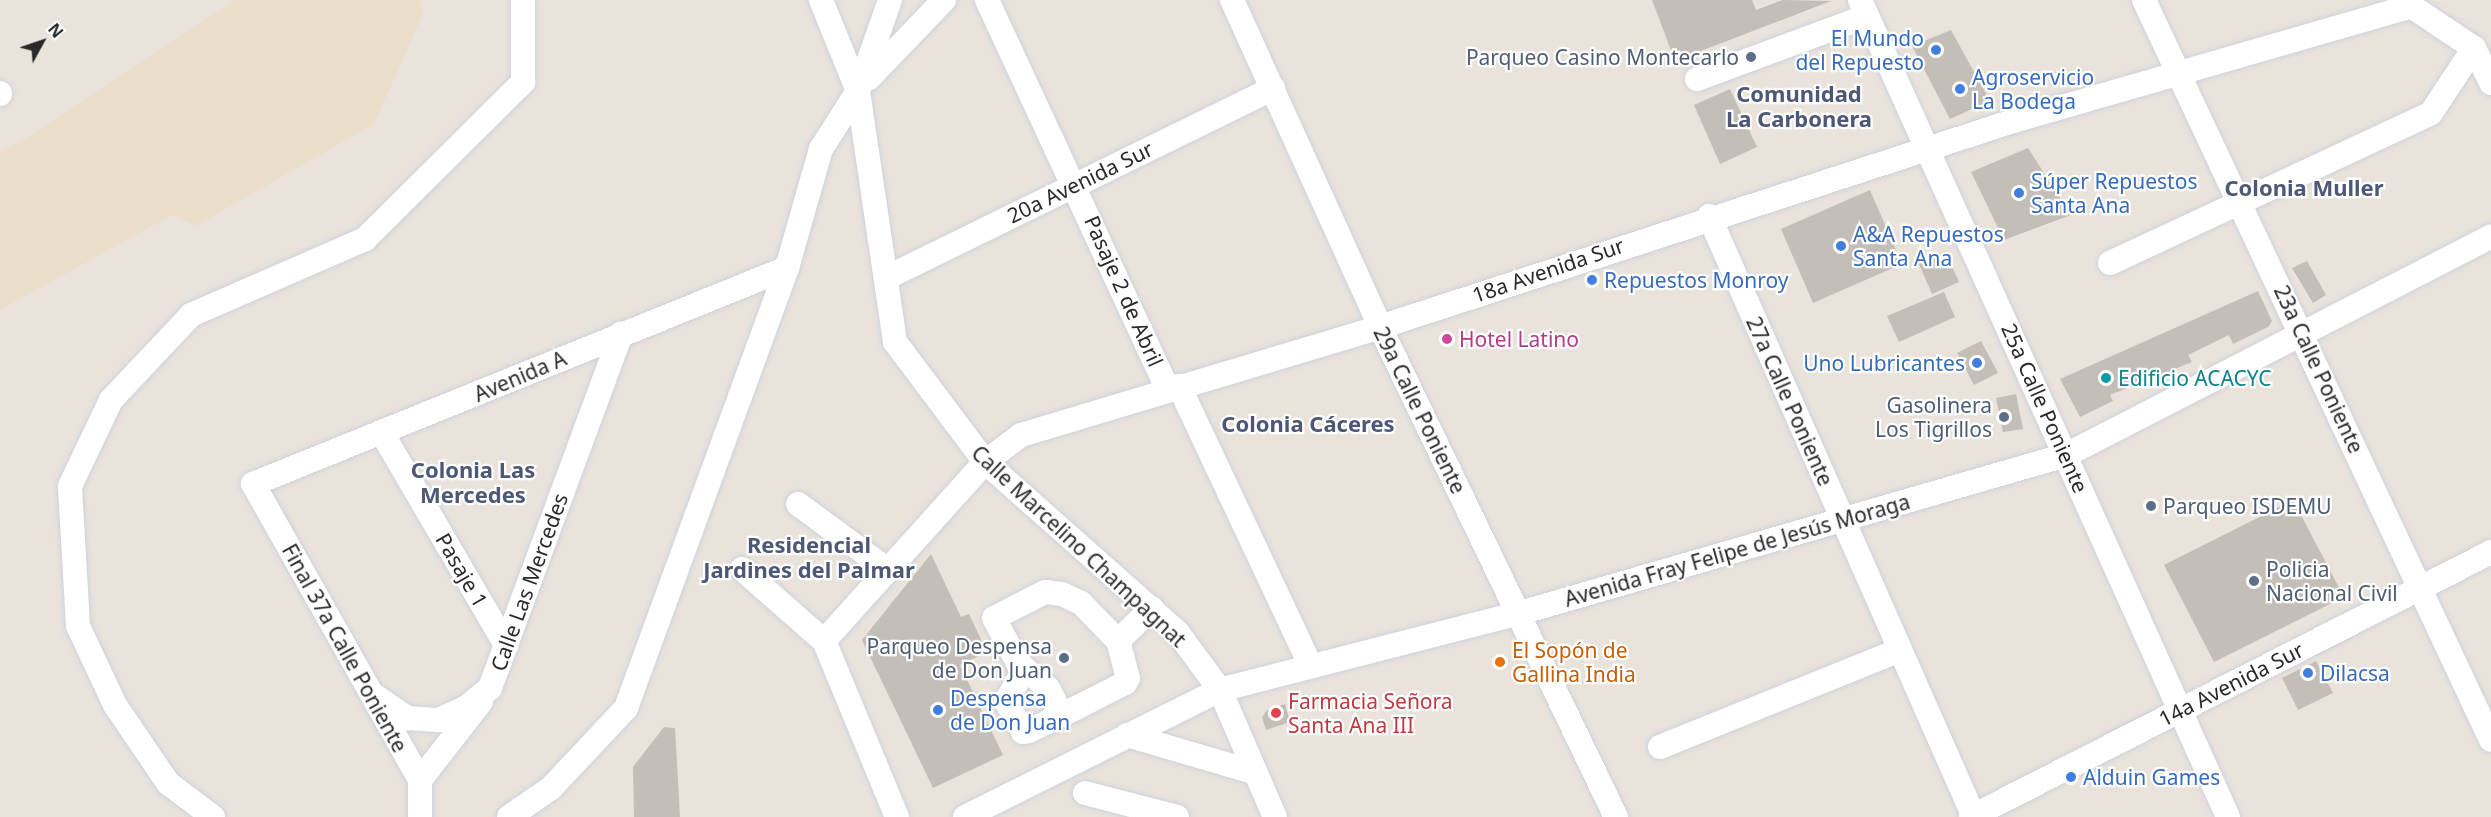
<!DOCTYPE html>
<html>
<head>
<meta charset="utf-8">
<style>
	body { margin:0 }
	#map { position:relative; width:2491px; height:817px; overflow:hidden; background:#eae3dc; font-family:"Noto Sans",sans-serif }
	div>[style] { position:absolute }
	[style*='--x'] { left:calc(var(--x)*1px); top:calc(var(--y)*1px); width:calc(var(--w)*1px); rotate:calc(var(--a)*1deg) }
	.education>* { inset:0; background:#ebdfcc }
	.building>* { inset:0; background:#c3beb7 }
	.roads { filter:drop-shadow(0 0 2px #ced2dd) drop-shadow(0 0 2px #ced2dd) }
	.minor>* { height:24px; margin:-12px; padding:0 12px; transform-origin:12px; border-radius:12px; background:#fff }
	.dots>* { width:16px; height:16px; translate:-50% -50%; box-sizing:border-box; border:3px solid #fff; border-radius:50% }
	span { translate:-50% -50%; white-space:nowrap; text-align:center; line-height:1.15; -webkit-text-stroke:4.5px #fff; paint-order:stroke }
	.shop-label { font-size:21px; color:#366cbe }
	.right { translate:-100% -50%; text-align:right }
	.left { translate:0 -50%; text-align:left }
	.service-label { font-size:21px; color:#4e5e75 }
	.street-label { font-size:21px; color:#292929 }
	.hotel-label { font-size:21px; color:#b23c85 }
	.culture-label { font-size:21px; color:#0d838f }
	.food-label { font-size:21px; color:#c56008 }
	.health-label { font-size:21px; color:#be3a42 }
	.neighbourhood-label { font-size:22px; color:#4d5776; font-weight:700 }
	.north { position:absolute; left:12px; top:12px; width:60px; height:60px; -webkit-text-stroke:4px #fff; paint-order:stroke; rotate:50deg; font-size:16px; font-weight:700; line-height:24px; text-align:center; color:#292929 }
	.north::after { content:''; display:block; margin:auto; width:21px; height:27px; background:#292929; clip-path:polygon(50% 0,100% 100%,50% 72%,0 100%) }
</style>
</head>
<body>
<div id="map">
	<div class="education">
		<i style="clip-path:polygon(235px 0,420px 0,423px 14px,374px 124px,196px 226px,172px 215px,0 310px,0 151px,29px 137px)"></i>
	</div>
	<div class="building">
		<i style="clip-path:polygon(1652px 0,1752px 0,1756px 10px,1783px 0,1831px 1px,1675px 61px)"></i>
		<i style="clip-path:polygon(1951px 30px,1990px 101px,1950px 119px,1912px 46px)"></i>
		<i style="clip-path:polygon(1730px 89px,1757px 147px,1720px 164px,1694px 105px)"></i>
		<i style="clip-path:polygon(2028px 148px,2071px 215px,2004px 240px,1971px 172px)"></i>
		<i style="clip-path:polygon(1870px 190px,1902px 264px,1813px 303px,1781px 229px)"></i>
		<i style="clip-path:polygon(1945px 251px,1959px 282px,1932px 294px,1918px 262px)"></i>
		<i style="clip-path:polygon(2307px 261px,2326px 295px,2313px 303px,2292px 268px)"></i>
		<i style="clip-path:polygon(2258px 291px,2272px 321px,2268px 327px,2233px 344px,2229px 335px,2188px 355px,2192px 362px,2110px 395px,2113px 401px,2080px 417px,2060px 379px)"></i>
		<i style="clip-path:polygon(1944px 292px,1955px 317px,1899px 342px,1887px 316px)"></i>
		<i style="clip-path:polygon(1981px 341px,1998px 373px,1974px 385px,1957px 353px)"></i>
		<i style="clip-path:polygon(2016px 394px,2023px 429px,2003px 432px,1996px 398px)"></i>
		<i style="clip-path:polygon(2293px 500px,2344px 597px,2214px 662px,2164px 565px)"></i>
		<i style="clip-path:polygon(931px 554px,961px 617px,969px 614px,987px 652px,960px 665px,1003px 755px,933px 788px,862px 640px)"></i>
		<i style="clip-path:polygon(2316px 661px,2333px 693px,2298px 710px,2282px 678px)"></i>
		<i style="clip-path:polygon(1285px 704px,1290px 722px,1266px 730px,1262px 717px,1267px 710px)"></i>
		<i style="clip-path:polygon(664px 727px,675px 728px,680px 817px,634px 817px,633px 767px)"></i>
	</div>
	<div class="roads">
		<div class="minor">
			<i style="--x:821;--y:0;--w:98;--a:67.9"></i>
			<i style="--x:858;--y:91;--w:254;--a:81.6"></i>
			<i style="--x:895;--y:342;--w:150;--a:53.1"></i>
			<i style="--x:985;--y:462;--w:258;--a:41.5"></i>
			<i style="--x:1178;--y:633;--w:71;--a:53.6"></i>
			<i style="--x:1220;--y:690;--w:138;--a:66.6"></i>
			<i style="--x:987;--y:0;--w:428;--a:65.1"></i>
			<i style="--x:1232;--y:0;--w:359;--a:65.6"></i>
			<i style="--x:1380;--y:327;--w:544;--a:64.28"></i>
			<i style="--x:1860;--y:0;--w:896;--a:65.75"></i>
			<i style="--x:2144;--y:0;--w:817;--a:64.88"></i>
			<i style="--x:2474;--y:48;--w:39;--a:64"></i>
			<i style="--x:869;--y:78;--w:108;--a:-46.1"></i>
			<i style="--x:1697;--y:79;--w:181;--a:-20.3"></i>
			<i style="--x:0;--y:94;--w:1;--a:-90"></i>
			<i style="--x:1709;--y:216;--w:657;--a:66.21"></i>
			<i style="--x:2110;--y:263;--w:354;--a:-25"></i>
			<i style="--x:2431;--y:113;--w:78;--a:-56.5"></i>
			<i style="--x:888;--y:277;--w:429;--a:-26.1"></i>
			<i style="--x:1179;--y:386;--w:308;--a:64.8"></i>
			<i style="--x:382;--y:433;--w:246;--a:59.7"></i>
			<i style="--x:798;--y:504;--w:112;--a:36.3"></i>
			<i style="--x:742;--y:569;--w:109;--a:41.3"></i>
			<i style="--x:1118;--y:641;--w:47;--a:-44.1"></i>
			<i style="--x:1024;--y:670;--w:36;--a:120"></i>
			<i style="--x:1006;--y:701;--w:35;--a:61"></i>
			<i style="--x:1023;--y:732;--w:6;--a:-9"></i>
			<i style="--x:1029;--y:731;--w:37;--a:-26"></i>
			<i style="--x:1062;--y:715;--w:71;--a:-26.9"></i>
			<i style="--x:1125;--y:683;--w:6;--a:-59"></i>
			<i style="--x:1128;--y:678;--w:38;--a:-105"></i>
			<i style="--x:1118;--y:641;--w:53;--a:-134.2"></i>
			<i style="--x:1081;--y:603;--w:21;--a:-155"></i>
			<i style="--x:1062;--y:594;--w:17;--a:-173"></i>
			<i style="--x:1045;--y:592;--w:57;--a:153"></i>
			<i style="--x:994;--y:618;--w:51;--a:61.9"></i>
			<i style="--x:1018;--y:663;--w:39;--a:40"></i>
			<i style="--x:1048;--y:688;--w:30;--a:63"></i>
			<i style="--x:375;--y:696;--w:40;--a:34"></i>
			<i style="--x:408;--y:718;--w:31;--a:4"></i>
			<i style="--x:439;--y:720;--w:31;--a:-25"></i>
			<i style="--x:467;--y:707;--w:30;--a:-40"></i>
			<i style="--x:490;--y:688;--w:378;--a:-69.7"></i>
			<i style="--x:1127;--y:735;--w:134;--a:16.4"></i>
			<i style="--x:1660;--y:747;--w:259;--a:-22"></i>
			<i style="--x:420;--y:780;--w:99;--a:-52"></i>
			<i style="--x:1085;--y:793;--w:95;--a:14.6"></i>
			<i style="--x:213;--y:817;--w:56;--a:-142.9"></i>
			<i style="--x:168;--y:783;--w:94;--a:-124.2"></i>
			<i style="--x:115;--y:705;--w:87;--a:-115.1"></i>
			<i style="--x:78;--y:626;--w:140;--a:-93.3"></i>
			<i style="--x:70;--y:486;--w:95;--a:-64.5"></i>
			<i style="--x:111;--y:400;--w:117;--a:-46.7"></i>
			<i style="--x:191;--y:315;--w:190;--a:-23.6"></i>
			<i style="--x:365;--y:239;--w:223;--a:-44.8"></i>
			<i style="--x:523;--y:82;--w:82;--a:-90"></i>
			<i style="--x:420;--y:817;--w:37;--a:-90"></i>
			<i style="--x:420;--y:780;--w:340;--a:-119.4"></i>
			<i style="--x:253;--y:484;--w:576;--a:-22.02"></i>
			<i style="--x:509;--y:817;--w:51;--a:-34.6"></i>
			<i style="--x:551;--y:788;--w:110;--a:-46.8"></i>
			<i style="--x:626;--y:708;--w:469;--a:-69.9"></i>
			<i style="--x:787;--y:268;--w:124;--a:-74.1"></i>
			<i style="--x:821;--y:149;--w:69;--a:-57.5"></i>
			<i style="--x:858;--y:91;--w:96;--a:-70.6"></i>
			<i style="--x:897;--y:817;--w:191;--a:-112.5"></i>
			<i style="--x:824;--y:641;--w:241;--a:-48"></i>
			<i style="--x:985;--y:462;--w:45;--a:-36.9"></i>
			<i style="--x:1021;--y:435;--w:375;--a:-16.7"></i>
			<i style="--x:1380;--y:327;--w:663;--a:-18.02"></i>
			<i style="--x:2010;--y:122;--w:417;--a:-16.1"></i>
			<i style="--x:2411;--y:6;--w:76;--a:33.7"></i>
			<i style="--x:965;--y:817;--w:285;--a:-26.5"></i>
			<i style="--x:1220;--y:690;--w:310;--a:-14.4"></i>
			<i style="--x:1520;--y:613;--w:568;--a:-16.14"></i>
			<i style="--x:2066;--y:455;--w:478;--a:-27.2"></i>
			<i style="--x:1971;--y:817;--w:584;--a:-27"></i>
		</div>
	</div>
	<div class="dots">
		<i style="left:1936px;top:50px;background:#3f7fe0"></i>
		<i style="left:1751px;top:57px;background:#5c6f8a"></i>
		<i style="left:1960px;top:89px;background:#3f7fe0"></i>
		<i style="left:2019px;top:193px;background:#3f7fe0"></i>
		<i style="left:1841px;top:246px;background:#3f7fe0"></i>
		<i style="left:1592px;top:280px;background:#3f7fe0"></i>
		<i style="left:1447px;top:339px;background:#d1479c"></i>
		<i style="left:1977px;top:363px;background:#3f7fe0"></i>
		<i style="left:2106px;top:378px;background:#0f9aa8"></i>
		<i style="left:2004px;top:417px;background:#5c6f8a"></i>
		<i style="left:2151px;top:506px;background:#5c6f8a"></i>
		<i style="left:2254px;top:581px;background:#5c6f8a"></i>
		<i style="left:1064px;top:658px;background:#5c6f8a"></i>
		<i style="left:1500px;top:662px;background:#e8710a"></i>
		<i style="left:2308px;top:673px;background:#3f7fe0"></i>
		<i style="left:938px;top:710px;background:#3f7fe0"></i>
		<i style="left:1276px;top:713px;background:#e0444e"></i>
		<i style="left:2071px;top:777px;background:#3f7fe0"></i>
	</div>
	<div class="shop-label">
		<span class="right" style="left:1924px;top:50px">El Mundo<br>del Repuesto</span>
		<span class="left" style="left:1972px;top:89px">Agroservicio<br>La Bodega</span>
		<span class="left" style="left:2031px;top:193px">Súper Repuestos<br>Santa Ana</span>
		<span class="left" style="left:1853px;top:246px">A&amp;A Repuestos<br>Santa Ana</span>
		<span class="left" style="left:1604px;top:280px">Repuestos Monroy</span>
		<span class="right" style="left:1965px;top:363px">Uno Lubricantes</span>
		<span class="left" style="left:2320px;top:673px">Dilacsa</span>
		<span class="left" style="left:950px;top:710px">Despensa<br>de Don Juan</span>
		<span class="left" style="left:2083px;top:777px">Alduin Games</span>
	</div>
	<div class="service-label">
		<span class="right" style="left:1739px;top:57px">Parqueo Casino Montecarlo</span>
		<span class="right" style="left:1992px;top:417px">Gasolinera<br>Los Tigrillos</span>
		<span class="left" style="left:2163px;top:506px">Parqueo ISDEMU</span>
		<span class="left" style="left:2266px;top:581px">Policia<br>Nacional Civil</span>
		<span class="right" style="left:1052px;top:658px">Parqueo Despensa<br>de Don Juan</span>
	</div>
	<div class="street-label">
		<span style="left:1080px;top:182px;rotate:-26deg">20a Avenida Sur</span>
		<span style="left:1548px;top:270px;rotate:-19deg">18a Avenida Sur</span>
		<span style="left:1124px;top:291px;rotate:66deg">Pasaje 2 de Abril</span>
		<span style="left:2319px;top:369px;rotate:65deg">23a Calle Poniente</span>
		<span style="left:520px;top:376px;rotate:-23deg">Avenida A</span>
		<span style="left:1790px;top:401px;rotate:66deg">27a Calle Poniente</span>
		<span style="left:2045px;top:408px;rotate:66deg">25a Calle Poniente</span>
		<span style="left:1420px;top:410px;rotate:64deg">29a Calle Poniente</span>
		<span style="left:1079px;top:546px;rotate:43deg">Calle Marcelino Champagnat</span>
		<span style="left:1737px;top:550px;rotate:-16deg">Avenida Fray Felipe de Jesús Moraga</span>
		<span style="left:462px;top:570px;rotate:60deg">Pasaje 1</span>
		<span style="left:529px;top:582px;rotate:-70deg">Calle Las Mercedes</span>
		<span style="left:345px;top:648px;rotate:61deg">Final 37a Calle Poniente</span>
		<span style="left:2231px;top:684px;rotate:-27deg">14a Avenida Sur</span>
	</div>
	<div class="hotel-label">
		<span class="left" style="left:1459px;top:339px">Hotel Latino</span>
	</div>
	<div class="culture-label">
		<span class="left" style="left:2118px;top:378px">Edificio ACACYC</span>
	</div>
	<div class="food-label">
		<span class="left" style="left:1512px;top:662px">El Sopón de<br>Gallina India</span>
	</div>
	<div class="health-label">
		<span class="left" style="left:1288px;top:713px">Farmacia Señora<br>Santa Ana III</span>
	</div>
	<div class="neighbourhood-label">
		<span style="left:1799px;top:106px">Comunidad<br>La Carbonera</span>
		<span style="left:2304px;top:188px">Colonia Muller</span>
		<span style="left:1308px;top:424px">Colonia Cáceres</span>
		<span style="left:473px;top:482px">Colonia Las<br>Mercedes</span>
		<span style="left:809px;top:557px">Residencial<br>Jardines del Palmar</span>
	</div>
	<div class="north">N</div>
</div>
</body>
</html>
